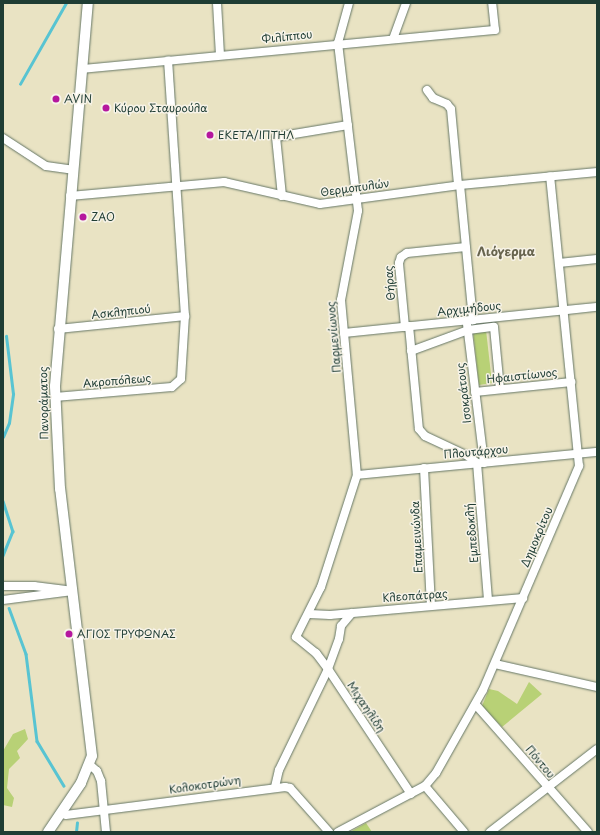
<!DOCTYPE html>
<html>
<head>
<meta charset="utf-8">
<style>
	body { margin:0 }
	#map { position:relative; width:600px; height:835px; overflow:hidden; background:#e9e3c3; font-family:"Playpen Sans",sans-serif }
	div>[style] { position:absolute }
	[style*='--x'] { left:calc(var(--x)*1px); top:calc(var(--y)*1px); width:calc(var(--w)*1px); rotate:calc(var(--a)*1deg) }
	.green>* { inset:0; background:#b8d176 }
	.stream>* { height:2.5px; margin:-1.25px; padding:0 1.25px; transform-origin:1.25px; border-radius:1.25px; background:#58c4d2 }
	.roads { filter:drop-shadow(0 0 1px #676) drop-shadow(0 0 1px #676) }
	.minor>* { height:8px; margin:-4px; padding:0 4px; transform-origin:4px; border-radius:4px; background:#fff }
	.major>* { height:10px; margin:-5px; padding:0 5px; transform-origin:5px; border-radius:5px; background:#fff }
	.dots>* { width:11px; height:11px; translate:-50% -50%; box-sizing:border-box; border:2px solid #f7f3e8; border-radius:50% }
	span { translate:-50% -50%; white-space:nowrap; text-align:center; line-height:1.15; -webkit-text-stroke:3px #f7f3e8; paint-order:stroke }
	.street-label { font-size:11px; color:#1f3d34 }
	.poi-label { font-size:11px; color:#1f3d34 }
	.left { translate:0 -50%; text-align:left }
	.neighbourhood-label { font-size:12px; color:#67644e; font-weight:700 }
	.frame { position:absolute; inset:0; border:4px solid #1f3d34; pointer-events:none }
</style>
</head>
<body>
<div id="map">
	<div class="green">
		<i style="clip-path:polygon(486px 330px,492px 383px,479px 385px,473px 331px)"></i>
		<i style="clip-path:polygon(529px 682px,542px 694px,502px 727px,482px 706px,489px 689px,498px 691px,517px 704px)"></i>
		<i style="clip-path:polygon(25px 729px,28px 739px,17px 751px,20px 758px,9px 769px,7px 788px,14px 798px,12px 807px,3px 805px,3px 751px,13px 734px)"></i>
		<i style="clip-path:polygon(366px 823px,372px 832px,350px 832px)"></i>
	</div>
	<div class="stream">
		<i style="--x:20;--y:84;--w:93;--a:-60.4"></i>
		<i style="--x:3;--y:437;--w:15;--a:-67"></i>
		<i style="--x:9;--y:423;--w:29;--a:-82"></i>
		<i style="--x:13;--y:394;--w:58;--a:-96.9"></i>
		<i style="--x:3;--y:501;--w:32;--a:72"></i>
		<i style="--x:13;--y:531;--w:27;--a:112"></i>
		<i style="--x:9;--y:608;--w:49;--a:69.7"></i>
		<i style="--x:26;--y:654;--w:88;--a:82.8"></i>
		<i style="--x:37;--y:741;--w:52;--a:59"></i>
		<i style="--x:76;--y:832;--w:9;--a:-84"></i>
	</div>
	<div class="roads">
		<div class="minor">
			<i style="--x:217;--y:3;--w:52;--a:86.7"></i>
			<i style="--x:349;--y:3;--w:41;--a:105.4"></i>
			<i style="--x:338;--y:43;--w:169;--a:83.2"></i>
			<i style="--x:358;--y:211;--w:91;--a:100.8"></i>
			<i style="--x:341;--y:300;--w:176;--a:84.8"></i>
			<i style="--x:357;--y:475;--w:118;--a:107.8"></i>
			<i style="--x:321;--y:587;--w:56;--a:116.6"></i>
			<i style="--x:296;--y:637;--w:26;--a:39"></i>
			<i style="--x:316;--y:653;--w:20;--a:53"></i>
			<i style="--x:328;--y:669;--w:150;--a:56.4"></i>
			<i style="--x:393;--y:39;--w:38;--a:-70"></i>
			<i style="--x:82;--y:69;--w:415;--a:-5.4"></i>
			<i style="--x:495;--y:30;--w:27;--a:-96"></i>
			<i style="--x:427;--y:90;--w:10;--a:53"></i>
			<i style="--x:433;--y:98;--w:15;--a:23"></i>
			<i style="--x:447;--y:104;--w:6;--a:51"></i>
			<i style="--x:451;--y:109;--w:76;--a:84.7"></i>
			<i style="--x:3;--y:138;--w:51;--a:33.1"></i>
			<i style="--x:46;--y:166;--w:27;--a:8"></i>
			<i style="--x:460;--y:185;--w:136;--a:84.5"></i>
			<i style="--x:70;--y:196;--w:155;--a:-5.2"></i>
			<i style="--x:224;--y:182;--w:98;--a:12.9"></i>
			<i style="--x:320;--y:204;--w:141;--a:-7.7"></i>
			<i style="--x:460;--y:185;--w:138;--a:-5.4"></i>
			<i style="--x:282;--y:196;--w:59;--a:-95.8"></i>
			<i style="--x:276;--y:137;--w:73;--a:-9.5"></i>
			<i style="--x:559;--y:263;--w:38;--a:-6"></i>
			<i style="--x:467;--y:324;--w:140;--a:83"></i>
			<i style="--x:409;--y:326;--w:103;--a:84.5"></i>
			<i style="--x:419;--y:429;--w:9;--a:49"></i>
			<i style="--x:425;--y:436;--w:47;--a:24.9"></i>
			<i style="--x:468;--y:456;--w:11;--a:38"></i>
			<i style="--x:477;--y:463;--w:138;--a:85.4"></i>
			<i style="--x:405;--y:327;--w:64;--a:-95.4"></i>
			<i style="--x:399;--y:263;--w:6;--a:-72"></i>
			<i style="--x:401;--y:257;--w:7;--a:-34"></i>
			<i style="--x:407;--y:253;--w:59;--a:-5.8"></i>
			<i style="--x:58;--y:329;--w:128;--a:-5.8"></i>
			<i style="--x:344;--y:333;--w:254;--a:-5.9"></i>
			<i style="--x:411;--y:351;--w:61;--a:-20.2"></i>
			<i style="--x:468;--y:330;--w:26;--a:-7"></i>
			<i style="--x:494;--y:327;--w:62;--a:84.5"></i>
			<i style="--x:475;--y:392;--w:97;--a:-5.9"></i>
			<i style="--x:55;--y:397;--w:117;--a:-4.9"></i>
			<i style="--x:172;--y:387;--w:12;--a:-42"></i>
			<i style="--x:181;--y:379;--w:63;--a:-86.4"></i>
			<i style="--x:185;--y:316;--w:256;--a:-93.8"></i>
			<i style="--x:424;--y:468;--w:137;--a:87.1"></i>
			<i style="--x:357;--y:475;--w:241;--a:-5.5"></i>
			<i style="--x:3;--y:586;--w:31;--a:0"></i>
			<i style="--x:34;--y:586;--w:32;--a:7"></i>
			<i style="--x:3;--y:600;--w:70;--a:-7.4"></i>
			<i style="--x:309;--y:614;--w:21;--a:3"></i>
			<i style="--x:330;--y:615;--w:194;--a:-5"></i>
			<i style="--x:495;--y:664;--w:105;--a:12.7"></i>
			<i style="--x:476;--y:705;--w:169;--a:48.6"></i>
			<i style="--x:90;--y:765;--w:9;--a:41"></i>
			<i style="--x:97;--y:771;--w:11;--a:68"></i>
			<i style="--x:101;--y:781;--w:51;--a:84.4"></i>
			<i style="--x:425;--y:786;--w:60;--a:49.7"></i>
			<i style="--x:275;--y:787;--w:17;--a:-77"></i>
			<i style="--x:279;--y:770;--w:112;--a:-64.1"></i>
			<i style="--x:328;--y:669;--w:32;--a:-70"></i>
			<i style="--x:339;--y:639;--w:13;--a:-81"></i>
			<i style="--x:341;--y:626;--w:17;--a:-50"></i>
			<i style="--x:66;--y:815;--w:221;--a:-7.3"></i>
			<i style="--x:285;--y:787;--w:5;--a:11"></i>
			<i style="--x:290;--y:788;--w:59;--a:48.4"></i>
			<i style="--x:338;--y:832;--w:98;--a:-27.9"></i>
			<i style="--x:425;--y:786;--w:17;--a:-50"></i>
			<i style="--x:436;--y:773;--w:95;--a:-60.5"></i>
			<i style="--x:483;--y:690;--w:244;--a:-66.8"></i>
			<i style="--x:579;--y:466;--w:291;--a:-95.7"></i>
			<i style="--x:490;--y:832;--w:135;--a:-37.8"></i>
		</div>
		<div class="major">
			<i style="--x:48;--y:832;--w:59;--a:-56"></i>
			<i style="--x:81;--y:783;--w:29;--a:-68"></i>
			<i style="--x:92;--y:756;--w:269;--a:-96.8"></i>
			<i style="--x:60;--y:489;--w:103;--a:-92.8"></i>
			<i style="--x:55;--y:386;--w:384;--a:-85.1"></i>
		</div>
	</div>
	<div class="dots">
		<i style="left:56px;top:99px;background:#b5179e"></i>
		<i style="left:106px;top:108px;background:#b5179e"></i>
		<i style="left:210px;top:135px;background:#b5179e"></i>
		<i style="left:83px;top:217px;background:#b5179e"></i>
		<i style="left:69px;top:634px;background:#b5179e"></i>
	</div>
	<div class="street-label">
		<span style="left:287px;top:37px;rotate:-6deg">Φιλίππου</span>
		<span style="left:355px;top:188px;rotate:-8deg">Θερμοπυλών</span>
		<span style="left:390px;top:283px;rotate:-94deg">Θήρας</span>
		<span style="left:469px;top:309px;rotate:-6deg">Αρχιμήδους</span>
		<span style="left:121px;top:312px;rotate:-6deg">Ασκληπιού</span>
		<span style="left:334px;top:337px;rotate:-95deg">Παρμενίωνος</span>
		<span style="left:522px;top:376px;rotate:-6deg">Ηφαιστίωνος</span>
		<span style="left:117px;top:381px;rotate:-5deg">Ακροπόλεως</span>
		<span style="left:464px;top:393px;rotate:-97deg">Ισοκράτους</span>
		<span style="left:44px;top:403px;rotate:-91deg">Πανοράματος</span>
		<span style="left:476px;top:452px;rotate:-5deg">Πλουτάρχου</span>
		<span style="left:472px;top:533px;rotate:-95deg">Εμπεδοκλή</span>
		<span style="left:417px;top:537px;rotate:-93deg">Επαμεινώνδα</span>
		<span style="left:537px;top:537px;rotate:-67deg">Δημοκρίτου</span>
		<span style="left:415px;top:596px;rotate:-4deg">Κλεοπάτρας</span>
		<span style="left:366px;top:707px;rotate:56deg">Μιχαηλίδη</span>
		<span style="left:540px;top:762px;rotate:50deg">Πόντου</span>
		<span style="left:205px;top:785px;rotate:-8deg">Κολοκοτρώνη</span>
	</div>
	<div class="poi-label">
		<span class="left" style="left:64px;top:99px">AVIN</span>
		<span class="left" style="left:114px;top:108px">Κύρου Σταυρούλα</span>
		<span class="left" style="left:218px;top:135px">ΕΚΕΤΑ/ΙΠΤΗΛ</span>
		<span class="left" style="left:91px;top:217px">ZAO</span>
		<span class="left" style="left:77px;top:634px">ΑΓΙΟΣ ΤΡΥΦΩΝΑΣ</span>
	</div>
	<div class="neighbourhood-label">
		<span style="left:506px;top:252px">Λιόγερμα</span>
	</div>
	<div class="frame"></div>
</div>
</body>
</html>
